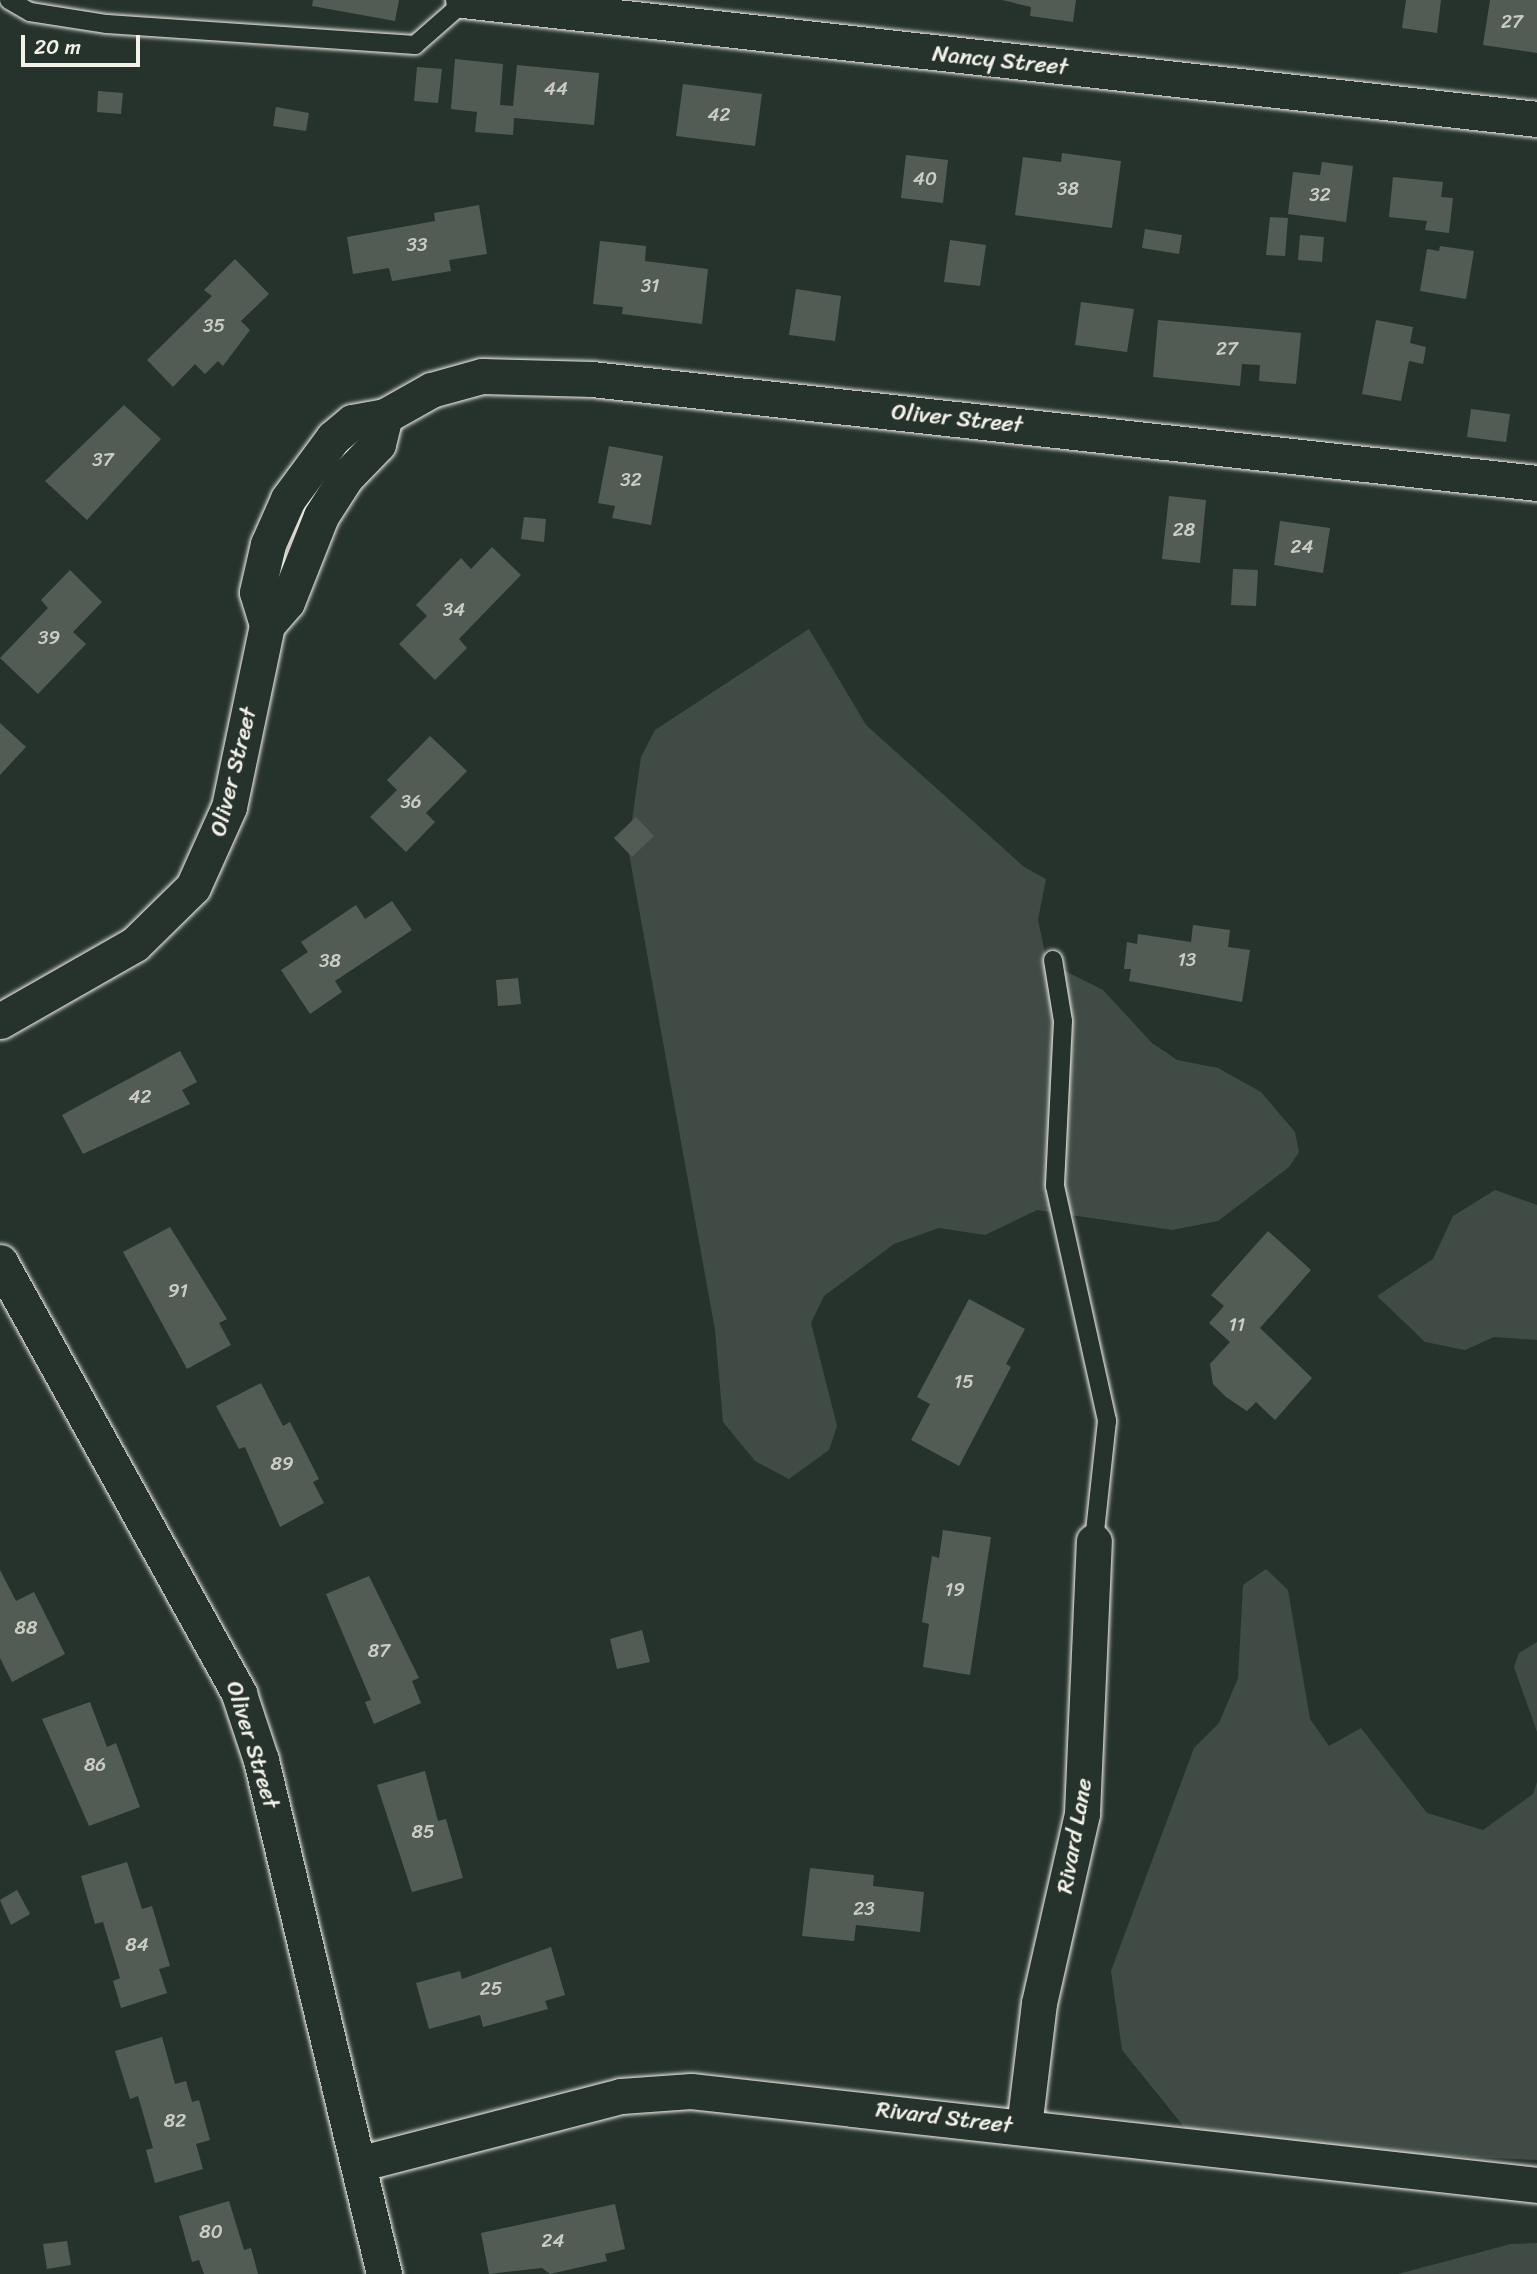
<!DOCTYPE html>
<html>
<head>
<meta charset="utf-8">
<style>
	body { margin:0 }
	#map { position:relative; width:1537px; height:2274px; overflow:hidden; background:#26332d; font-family:Sriracha,sans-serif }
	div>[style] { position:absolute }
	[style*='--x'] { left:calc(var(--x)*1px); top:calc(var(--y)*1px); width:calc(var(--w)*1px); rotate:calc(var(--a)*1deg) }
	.green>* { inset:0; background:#414b45 }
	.building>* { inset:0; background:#525c55 }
	.roads { filter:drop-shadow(0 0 2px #f4f1e8) drop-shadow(0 0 2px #f4f1e8) }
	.service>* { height:18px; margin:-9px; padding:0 9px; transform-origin:9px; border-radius:9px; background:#26332d }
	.minor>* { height:35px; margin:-17.5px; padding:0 17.5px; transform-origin:17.5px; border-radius:17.5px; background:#26332d }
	span { translate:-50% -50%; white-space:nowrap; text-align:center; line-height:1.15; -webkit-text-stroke:5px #26332d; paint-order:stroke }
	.number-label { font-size:19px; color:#ccccc3 }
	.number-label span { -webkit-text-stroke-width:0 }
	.street-label { font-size:23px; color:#f4f1e8 }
	.scale { position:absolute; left:21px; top:35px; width:119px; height:32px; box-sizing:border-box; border:4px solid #f4f1e8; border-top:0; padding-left:9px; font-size:21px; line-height:24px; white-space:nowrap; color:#f4f1e8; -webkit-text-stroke:5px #26332d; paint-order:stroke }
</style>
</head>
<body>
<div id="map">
	<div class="green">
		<i style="clip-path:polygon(809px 629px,866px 725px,1024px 867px,1046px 879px,1038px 920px,1047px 962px,1103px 990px,1152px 1043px,1177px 1060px,1218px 1068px,1261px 1092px,1295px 1132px,1299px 1152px,1289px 1167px,1218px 1221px,1172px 1230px,1037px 1210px,985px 1235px,939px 1228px,894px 1244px,824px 1296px,811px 1323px,837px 1426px,829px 1450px,789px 1479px,755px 1461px,723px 1422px,715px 1330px,628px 848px,641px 757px,655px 730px)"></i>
		<i style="clip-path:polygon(1495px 1190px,1537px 1205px,1537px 1340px,1494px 1337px,1465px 1350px,1425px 1342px,1377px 1296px,1433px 1259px,1453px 1216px)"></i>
		<i style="clip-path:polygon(1266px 1569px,1288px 1590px,1310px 1719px,1329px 1746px,1361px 1728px,1427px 1813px,1483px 1830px,1533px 1794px,1537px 1782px,1537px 2160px,1303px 2149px,1189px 2133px,1122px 2050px,1111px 1971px,1194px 1748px,1219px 1723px,1238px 1678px,1243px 1585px)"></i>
		<i style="clip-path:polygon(1537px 1642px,1537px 1732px,1514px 1667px,1519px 1653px)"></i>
		<i style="clip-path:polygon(1537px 2243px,1537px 2274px,1398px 2274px,1511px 2244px)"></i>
	</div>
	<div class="building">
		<i style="clip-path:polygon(313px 0,399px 0,395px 21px,312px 6px)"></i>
		<i style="clip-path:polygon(1002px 0,1076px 0,1073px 22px,1030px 16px,1031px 7px)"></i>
		<i style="clip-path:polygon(1406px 0,1441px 0,1437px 33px,1402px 28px)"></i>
		<i style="clip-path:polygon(1490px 0,1537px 0,1537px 53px,1483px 45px)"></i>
		<i style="clip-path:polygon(455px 59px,503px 64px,500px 105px,513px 106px,517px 65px,599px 73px,594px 125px,514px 118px,513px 135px,475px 132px,477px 112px,451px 109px)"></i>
		<i style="clip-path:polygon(417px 67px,442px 69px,438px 103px,414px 101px)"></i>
		<i style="clip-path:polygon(683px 84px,762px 94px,755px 146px,676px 136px)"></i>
		<i style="clip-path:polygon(98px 91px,123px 93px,121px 114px,97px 112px)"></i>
		<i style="clip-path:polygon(276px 107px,309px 113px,306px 131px,273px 126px)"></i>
		<i style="clip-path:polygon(1062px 153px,1121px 161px,1112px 228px,1015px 215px,1023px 157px,1061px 162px)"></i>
		<i style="clip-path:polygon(906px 155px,948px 160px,943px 203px,901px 198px)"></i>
		<i style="clip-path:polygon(1322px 162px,1353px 166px,1346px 222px,1288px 214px,1293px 172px,1320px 175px)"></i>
		<i style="clip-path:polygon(1393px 177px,1443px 182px,1441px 197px,1453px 198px,1449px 233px,1425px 230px,1427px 221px,1389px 217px)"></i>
		<i style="clip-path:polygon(479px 205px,487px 254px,449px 260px,451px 271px,392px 281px,389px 268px,353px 274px,347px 237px,435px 221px,434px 213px)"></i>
		<i style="clip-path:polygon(1270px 217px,1288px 218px,1285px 256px,1266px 255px)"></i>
		<i style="clip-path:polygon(1145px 229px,1182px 235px,1179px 254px,1142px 248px)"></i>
		<i style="clip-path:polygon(1300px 235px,1324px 237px,1322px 262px,1298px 260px)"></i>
		<i style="clip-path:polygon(950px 240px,986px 245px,980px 286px,944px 282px)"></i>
		<i style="clip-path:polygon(600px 241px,646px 246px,645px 261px,708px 269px,702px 324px,622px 314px,623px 307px,593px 304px)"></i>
		<i style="clip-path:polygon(1440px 246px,1474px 251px,1466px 299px,1420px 291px,1427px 249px,1439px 251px)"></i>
		<i style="clip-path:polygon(235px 259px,269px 294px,241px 321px,250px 330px,223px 366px,218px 361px,205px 374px,195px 364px,173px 387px,147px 360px,212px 296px,204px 290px)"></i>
		<i style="clip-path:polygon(796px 289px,841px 296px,835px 341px,789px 335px)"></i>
		<i style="clip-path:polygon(1081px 302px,1134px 309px,1127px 352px,1075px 345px)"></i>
		<i style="clip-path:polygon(1158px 320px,1301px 333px,1296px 384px,1259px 381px,1260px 365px,1242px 364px,1240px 386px,1153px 377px)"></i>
		<i style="clip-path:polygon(1376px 320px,1413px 327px,1410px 343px,1426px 347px,1423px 364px,1409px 361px,1401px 401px,1362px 394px)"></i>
		<i style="clip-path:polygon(124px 405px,161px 439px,87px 520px,45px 481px)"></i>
		<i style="clip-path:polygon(1471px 409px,1510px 414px,1506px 442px,1467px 437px)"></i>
		<i style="clip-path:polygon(609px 446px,663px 456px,651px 525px,612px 518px,615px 506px,598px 503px)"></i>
		<i style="clip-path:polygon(1169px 496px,1206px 500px,1200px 563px,1162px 559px)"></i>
		<i style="clip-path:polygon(524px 517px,546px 519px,544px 542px,521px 539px)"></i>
		<i style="clip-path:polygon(1280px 521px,1330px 528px,1323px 573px,1274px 565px)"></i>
		<i style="clip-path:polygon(492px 547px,521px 575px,459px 639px,467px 648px,435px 680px,399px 644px,427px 616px,416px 605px,461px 558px,471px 569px)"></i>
		<i style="clip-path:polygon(1233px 569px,1258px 570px,1256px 606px,1231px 605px)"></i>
		<i style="clip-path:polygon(70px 570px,102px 602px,73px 632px,86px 644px,38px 694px,0 658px,48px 608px,41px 600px)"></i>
		<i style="clip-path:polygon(0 723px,26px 747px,0 775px)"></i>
		<i style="clip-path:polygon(430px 736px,467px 771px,426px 813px,435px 822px,406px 852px,370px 817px,397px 790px,387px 780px)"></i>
		<i style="clip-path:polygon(636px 817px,654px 836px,632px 857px,614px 838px)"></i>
		<i style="clip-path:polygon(392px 901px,412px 930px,335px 981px,342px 992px,310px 1014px,281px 970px,308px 952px,301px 942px,356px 905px,365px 919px)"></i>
		<i style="clip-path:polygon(1193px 925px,1230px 930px,1228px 947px,1250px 950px,1242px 1002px,1129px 981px,1131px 969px,1124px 969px,1127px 942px,1137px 944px,1138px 934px,1191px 942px)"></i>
		<i style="clip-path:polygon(518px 978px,521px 1004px,498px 1006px,496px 980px)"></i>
		<i style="clip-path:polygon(180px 1051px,197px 1082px,182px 1090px,190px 1104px,83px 1154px,62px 1115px)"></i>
		<i style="clip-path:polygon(170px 1227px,227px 1319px,219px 1323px,231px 1345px,187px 1369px,123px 1252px)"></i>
		<i style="clip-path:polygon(1268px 1231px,1311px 1270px,1260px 1328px,1312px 1378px,1275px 1420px,1256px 1402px,1247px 1411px,1226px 1397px,1213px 1384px,1210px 1364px,1230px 1342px,1209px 1323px,1224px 1306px,1211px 1295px)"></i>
		<i style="clip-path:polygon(969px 1299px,1025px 1329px,1006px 1364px,1011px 1367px,959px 1466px,911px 1440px,930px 1404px,917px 1397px)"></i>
		<i style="clip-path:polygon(261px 1383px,283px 1426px,290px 1422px,319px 1479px,313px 1482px,324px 1503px,280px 1527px,245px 1447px,239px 1449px,216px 1406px)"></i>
		<i style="clip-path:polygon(943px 1530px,991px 1537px,970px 1675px,923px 1667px,929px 1624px,922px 1622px,932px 1556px,939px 1558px)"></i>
		<i style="clip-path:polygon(0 1570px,16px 1601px,34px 1592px,65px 1654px,12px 1682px,0 1658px)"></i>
		<i style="clip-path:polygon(369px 1576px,419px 1678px,412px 1681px,421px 1703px,374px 1724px,365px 1702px,371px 1700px,326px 1594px)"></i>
		<i style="clip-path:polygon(642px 1630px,650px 1662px,617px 1669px,610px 1639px)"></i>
		<i style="clip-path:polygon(90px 1702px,107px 1747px,116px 1743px,140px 1807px,89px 1826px,42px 1719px)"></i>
		<i style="clip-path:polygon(425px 1771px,438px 1821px,446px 1819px,463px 1878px,412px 1892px,377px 1785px)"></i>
		<i style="clip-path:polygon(127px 1862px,142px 1909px,152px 1906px,170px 1966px,159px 1969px,167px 1993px,121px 2008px,113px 1981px,120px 1978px,103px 1922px,95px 1924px,81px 1876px)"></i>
		<i style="clip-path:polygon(810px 1868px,874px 1875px,873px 1886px,924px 1892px,920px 1932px,856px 1925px,854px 1941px,802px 1936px)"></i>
		<i style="clip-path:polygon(17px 1890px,30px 1914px,11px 1925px,0 1900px)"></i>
		<i style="clip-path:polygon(551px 1947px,565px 1995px,545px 2001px,548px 2009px,483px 2027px,480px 2015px,429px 2029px,416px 1983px,460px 1971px,462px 1979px)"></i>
		<i style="clip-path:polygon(162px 2037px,175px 2084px,186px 2081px,192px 2102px,199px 2100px,210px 2140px,196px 2144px,203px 2169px,155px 2183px,146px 2150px,153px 2148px,138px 2096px,130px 2099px,115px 2051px)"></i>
		<i style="clip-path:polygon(229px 2201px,244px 2250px,251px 2248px,258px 2274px,204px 2274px,199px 2260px,192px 2262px,179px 2216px)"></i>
		<i style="clip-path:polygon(615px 2204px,625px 2249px,605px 2254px,607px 2261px,550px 2274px,542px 2268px,489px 2274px,481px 2233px)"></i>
		<i style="clip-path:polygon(67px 2241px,71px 2265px,47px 2269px,43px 2244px)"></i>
	</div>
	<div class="roads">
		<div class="service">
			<i style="--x:9;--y:0;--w:24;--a:30"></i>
			<i style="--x:30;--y:12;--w:78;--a:8.9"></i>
			<i style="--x:107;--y:24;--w:309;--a:3.9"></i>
			<i style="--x:415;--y:45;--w:64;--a:-41.2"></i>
			<i style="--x:1053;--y:960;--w:62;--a:80.7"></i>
			<i style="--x:1063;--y:1021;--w:165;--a:92.8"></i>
			<i style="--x:1055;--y:1186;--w:241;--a:77.5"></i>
			<i style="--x:1107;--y:1421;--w:121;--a:96.2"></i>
		</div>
		<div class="minor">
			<i style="--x:463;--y:0;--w:1081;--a:6.32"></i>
			<i style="--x:267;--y:625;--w:34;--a:-107"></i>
			<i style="--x:257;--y:592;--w:49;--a:-77.1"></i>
			<i style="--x:268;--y:544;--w:49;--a:-66"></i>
			<i style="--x:288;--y:499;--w:76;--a:-53.6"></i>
			<i style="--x:333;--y:438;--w:25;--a:-40"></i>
			<i style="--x:352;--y:422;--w:34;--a:-10"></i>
			<i style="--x:385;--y:416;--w:53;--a:-29.5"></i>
			<i style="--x:431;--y:390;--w:53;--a:-15.4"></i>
			<i style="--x:482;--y:376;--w:110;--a:1.6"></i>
			<i style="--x:592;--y:379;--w:951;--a:6.28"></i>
			<i style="--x:0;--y:1021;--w:155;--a:-29.7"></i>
			<i style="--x:135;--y:944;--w:81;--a:-44.5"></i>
			<i style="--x:193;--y:887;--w:88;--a:-65.8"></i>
			<i style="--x:229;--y:807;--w:186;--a:-78.2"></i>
			<i style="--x:267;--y:625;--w:30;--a:-49"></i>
			<i style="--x:287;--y:602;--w:92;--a:-68.4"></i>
			<i style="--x:321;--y:516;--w:46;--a:-57.3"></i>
			<i style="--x:346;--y:477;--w:46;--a:-45.9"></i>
			<i style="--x:378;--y:444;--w:29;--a:-76"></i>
			<i style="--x:0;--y:1262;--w:494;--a:61"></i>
			<i style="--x:239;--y:1694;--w:70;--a:71.6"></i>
			<i style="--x:261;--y:1760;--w:529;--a:76.54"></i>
			<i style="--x:1024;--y:2127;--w:125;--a:-83.1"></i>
			<i style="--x:1039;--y:2003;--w:195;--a:-77.2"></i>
			<i style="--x:1082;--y:1813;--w:272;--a:-87.5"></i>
			<i style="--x:358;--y:2164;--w:272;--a:-14.5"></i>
			<i style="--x:621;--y:2096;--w:70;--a:-4.1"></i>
			<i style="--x:691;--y:2091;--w:851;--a:6.34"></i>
		</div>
	</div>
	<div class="number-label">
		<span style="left:1512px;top:22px">27</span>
		<span style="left:556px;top:89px">44</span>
		<span style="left:719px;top:115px">42</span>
		<span style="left:925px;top:179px">40</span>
		<span style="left:1068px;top:189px">38</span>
		<span style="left:1320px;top:195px">32</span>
		<span style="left:417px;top:245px">33</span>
		<span style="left:650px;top:286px">31</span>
		<span style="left:214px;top:326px">35</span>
		<span style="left:1227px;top:349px">27</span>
		<span style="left:103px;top:460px">37</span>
		<span style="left:631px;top:480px">32</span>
		<span style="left:1184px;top:530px">28</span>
		<span style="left:1302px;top:547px">24</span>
		<span style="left:454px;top:610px">34</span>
		<span style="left:49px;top:638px">39</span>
		<span style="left:411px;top:802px">36</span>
		<span style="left:1187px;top:960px">13</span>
		<span style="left:330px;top:961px">38</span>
		<span style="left:140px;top:1097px">42</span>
		<span style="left:178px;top:1291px">91</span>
		<span style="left:1237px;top:1325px">11</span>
		<span style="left:964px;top:1382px">15</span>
		<span style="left:282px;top:1464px">89</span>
		<span style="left:955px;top:1590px">19</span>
		<span style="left:26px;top:1628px">88</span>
		<span style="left:379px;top:1651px">87</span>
		<span style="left:95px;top:1765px">86</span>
		<span style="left:423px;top:1832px">85</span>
		<span style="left:864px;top:1909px">23</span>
		<span style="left:137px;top:1945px">84</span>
		<span style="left:491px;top:1989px">25</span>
		<span style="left:175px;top:2121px">82</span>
		<span style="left:211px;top:2232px">80</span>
		<span style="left:553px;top:2241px">24</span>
	</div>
	<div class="street-label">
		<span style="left:1000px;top:61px;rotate:6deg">Nancy Street</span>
		<span style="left:957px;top:419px;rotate:6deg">Oliver Street</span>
		<span style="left:234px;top:772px;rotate:-76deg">Oliver Street</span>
		<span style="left:252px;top:1745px;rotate:73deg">Oliver Street</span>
		<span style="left:1075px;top:1836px;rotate:-80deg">Rivard Lane</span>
		<span style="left:944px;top:2118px;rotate:7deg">Rivard Street</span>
	</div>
	<div class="scale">20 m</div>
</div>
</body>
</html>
